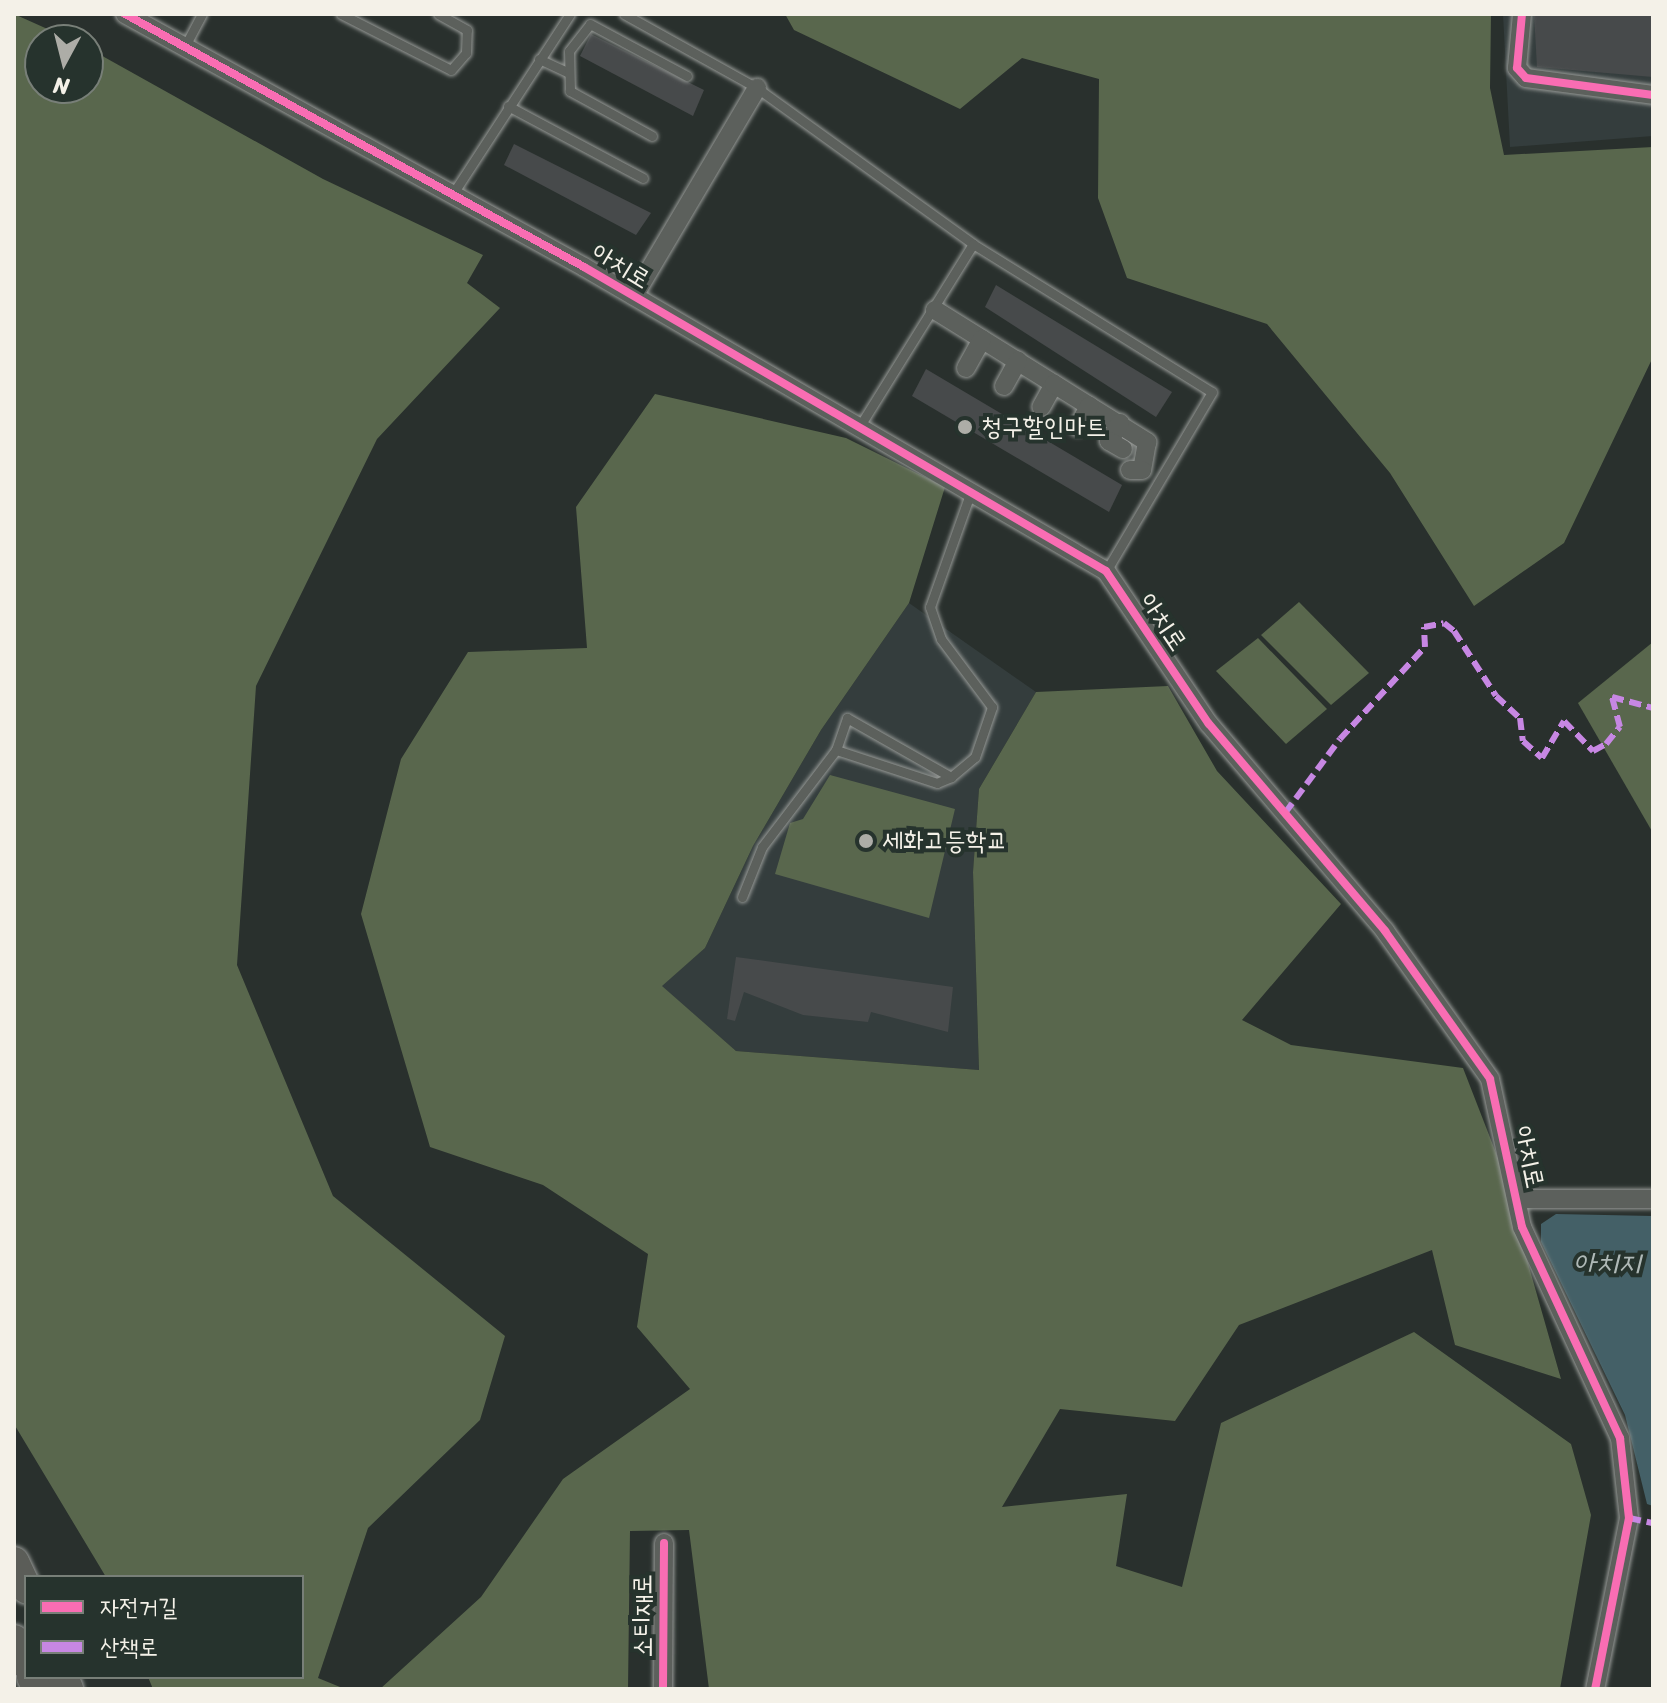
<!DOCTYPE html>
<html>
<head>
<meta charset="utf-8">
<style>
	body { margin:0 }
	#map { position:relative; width:1667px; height:1703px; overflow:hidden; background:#29302d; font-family:Sriracha,"Poor Story",sans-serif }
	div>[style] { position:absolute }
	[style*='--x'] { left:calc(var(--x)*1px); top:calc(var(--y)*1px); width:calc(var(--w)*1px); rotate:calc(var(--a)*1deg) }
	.built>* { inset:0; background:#343d3d }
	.green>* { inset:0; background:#59674d }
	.water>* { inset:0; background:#446067 }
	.building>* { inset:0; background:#474a4b }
	.roads { filter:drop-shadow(0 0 2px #969996) drop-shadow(0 0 2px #969996) }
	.lane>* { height:9px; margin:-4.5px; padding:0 4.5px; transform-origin:4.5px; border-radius:4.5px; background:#5c605c }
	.street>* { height:18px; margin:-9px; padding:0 9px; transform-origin:9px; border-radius:9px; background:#5c605c }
	.primary>* { height:30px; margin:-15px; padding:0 15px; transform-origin:15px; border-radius:15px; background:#5b5d58 }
	.quiet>* { height:6px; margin-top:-3px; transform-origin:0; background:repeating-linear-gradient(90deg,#c787e3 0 12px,transparent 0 18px) }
	.cycleway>* { height:8px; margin:-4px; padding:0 4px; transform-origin:4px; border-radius:4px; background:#f96db3 }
	.dots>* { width:22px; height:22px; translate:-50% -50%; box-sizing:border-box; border:4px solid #26332d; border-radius:50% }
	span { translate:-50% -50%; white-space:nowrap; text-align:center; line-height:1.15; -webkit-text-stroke:8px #26332d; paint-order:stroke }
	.street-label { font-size:26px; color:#f4f1e8 }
	.poi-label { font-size:26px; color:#f4f1e8 }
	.left { translate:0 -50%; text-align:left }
	.water-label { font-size:28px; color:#afb9b7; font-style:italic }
	.frame { position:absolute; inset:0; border:16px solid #f4f1e8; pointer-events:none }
	.legend { position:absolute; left:24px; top:1575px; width:280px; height:104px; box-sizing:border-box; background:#26332d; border:2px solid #787f78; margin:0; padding:10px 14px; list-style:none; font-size:24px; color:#f4f1e8 }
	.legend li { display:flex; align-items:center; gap:16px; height:40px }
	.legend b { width:40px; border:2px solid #787f78 }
	.north { position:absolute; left:24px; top:24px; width:80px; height:80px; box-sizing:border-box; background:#26332d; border:2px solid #787f78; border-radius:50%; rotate:187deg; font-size:22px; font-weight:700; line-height:32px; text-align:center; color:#f4f1e8 }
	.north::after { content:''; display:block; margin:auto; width:28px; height:36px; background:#adada7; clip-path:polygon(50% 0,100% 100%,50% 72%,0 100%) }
</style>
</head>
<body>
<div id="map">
	<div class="built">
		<i style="clip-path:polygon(1503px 14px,1653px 14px,1653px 136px,1510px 147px)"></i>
		<i style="clip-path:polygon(909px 603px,1036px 692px,979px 789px,973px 872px,979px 1070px,736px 1051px,661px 986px,705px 948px,753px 846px,821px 730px)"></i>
	</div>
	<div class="green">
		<i style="clip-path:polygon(14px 14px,72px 40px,40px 40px,40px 88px,88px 88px,88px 48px,323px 179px,483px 255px,467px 283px,500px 308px,377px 439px,256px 686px,237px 965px,333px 1196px,505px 1336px,480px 1420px,368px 1528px,318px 1678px,345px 1689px,153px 1689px,148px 1677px,302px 1677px,302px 1577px,106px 1577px,14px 1424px)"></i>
		<i style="clip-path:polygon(785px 14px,1491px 14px,1490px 88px,1504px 155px,1653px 147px,1653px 357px,1564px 543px,1474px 606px,1390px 473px,1267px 324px,1127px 278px,1098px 198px,1099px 79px,1022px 58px,960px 109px,794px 30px)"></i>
		<i style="clip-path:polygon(655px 394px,846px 438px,945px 487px,909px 603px,821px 730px,753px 846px,705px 948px,662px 986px,736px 1051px,979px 1070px,973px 872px,979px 789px,1036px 692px,1168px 686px,1217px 771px,1341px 904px,1242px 1020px,1291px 1045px,1463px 1068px,1498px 1158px,1561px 1379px,1455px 1345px,1432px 1250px,1239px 1325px,1175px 1421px,1060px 1409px,1002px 1507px,1127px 1494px,1116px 1566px,1182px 1587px,1221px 1423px,1414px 1332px,1571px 1444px,1591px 1515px,1560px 1689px,709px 1689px,689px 1530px,630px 1531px,628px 1689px,380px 1689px,481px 1597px,563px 1479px,690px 1389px,637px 1327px,648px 1254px,543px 1185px,430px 1147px,361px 914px,401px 759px,468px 652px,587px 648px,576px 507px)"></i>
		<i style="clip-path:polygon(1299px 602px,1369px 673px,1331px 705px,1261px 635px)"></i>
		<i style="clip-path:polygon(1258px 638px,1327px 709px,1286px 744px,1216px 671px)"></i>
		<i style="clip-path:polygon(1653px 642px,1653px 833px,1578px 703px)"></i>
		<i style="clip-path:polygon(830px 775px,955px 809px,929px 918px,775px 874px,790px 823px,803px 819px)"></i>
	</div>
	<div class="water">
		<i style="clip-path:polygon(1556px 1214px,1653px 1216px,1653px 1506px,1647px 1504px,1625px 1415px,1541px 1242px,1541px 1224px)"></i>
	</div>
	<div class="building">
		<i style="clip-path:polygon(1534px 14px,1653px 14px,1653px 77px,1537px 67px)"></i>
		<i style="clip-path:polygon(591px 34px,704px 90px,693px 116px,580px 56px)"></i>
		<i style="clip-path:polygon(514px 144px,651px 213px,636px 235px,504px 165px)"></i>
		<i style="clip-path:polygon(996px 285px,1172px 392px,1156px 417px,985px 307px)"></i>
		<i style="clip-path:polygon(926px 369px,1122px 485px,1109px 512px,912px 396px)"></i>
		<i style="clip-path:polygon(736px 957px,953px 987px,948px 1032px,871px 1012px,868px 1022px,803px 1015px,744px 992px,735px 1021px,727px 1019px)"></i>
	</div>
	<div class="roads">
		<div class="lane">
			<i style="--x:341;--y:14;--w:123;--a:27"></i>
			<i style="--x:451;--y:70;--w:23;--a:-49"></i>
			<i style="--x:466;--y:53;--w:23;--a:-88"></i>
			<i style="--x:467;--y:30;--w:33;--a:-151"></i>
			<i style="--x:624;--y:14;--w:152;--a:29.1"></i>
			<i style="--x:757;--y:88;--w:266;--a:35.8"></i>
			<i style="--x:973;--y:244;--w:218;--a:121.9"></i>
			<i style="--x:185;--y:46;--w:36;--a:-62"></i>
			<i style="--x:539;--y:59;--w:33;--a:25"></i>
			<i style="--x:508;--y:106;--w:153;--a:28.1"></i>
			<i style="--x:652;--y:136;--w:94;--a:-151.2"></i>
			<i style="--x:570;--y:91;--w:40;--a:-91.4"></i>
			<i style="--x:569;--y:51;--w:34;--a:-52"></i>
			<i style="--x:590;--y:24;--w:110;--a:28.2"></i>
			<i style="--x:452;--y:195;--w:216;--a:-56.9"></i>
			<i style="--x:973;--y:244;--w:281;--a:31.8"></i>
			<i style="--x:1212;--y:392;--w:208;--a:120.6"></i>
			<i style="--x:951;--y:777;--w:15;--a:157"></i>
			<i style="--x:937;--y:783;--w:106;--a:-161.9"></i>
			<i style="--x:836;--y:750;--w:34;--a:-71"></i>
			<i style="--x:847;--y:718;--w:120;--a:29.6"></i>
			<i style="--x:951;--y:777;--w:31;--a:-40"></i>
			<i style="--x:975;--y:757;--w:53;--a:-71.2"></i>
			<i style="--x:992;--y:707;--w:85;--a:-126.9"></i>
			<i style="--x:941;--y:639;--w:34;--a:-109"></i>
			<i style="--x:930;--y:607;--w:123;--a:-70.5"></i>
			<i style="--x:742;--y:897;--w:54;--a:-68.2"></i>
			<i style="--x:762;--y:847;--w:122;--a:-52.7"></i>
		</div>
		<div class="street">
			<i style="--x:125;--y:14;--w:524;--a:28.86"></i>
			<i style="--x:584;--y:267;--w:604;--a:30.22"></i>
			<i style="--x:1106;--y:571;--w:184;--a:56.1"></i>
			<i style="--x:1209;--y:724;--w:272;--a:49.6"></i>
			<i style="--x:1385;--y:931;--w:181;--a:54.6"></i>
			<i style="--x:1490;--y:1079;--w:151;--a:77.8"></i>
			<i style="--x:1522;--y:1227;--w:233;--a:65.1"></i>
			<i style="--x:1620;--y:1438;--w:81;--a:83.6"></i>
			<i style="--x:1629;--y:1518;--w:174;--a:101.2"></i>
			<i style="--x:1522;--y:14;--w:54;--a:95.3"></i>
			<i style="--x:1517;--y:68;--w:13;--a:48"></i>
			<i style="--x:1526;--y:78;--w:128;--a:7.6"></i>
			<i style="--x:634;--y:296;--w:242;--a:-59.4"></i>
			<i style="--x:935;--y:310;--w:140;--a:31.9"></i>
			<i style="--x:1054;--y:384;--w:26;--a:119"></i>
			<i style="--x:966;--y:368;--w:33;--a:-61"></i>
			<i style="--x:1054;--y:384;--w:110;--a:31.9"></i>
			<i style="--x:1147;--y:442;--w:28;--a:100"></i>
			<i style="--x:1142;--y:470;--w:12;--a:180"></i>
			<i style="--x:1004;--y:386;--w:29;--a:-61"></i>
			<i style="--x:1120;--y:423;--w:21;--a:121"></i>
			<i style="--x:1109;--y:441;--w:16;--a:30"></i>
			<i style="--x:1078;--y:427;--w:24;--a:-62"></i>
			<i style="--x:1518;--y:1199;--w:135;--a:0"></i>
			<i style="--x:663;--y:1689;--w:146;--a:-89.6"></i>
		</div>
		<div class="primary">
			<i style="--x:14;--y:1562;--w:29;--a:65"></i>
			<i style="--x:14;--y:1640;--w:27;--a:63"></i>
			<i style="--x:32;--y:1677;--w:13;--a:63"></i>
			<i style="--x:63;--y:1677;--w:13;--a:67"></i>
		</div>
	</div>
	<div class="quiet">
		<i style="--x:1285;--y:813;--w:92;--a:-53.4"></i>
		<i style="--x:1340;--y:739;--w:125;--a:-47.3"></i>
		<i style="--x:1425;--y:647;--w:20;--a:-93"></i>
		<i style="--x:1424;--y:627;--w:20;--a:-11"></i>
		<i style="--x:1444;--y:623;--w:13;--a:39"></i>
		<i style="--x:1454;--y:631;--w:77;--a:57.1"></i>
		<i style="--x:1496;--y:696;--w:33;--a:43"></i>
		<i style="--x:1520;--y:718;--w:23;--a:83"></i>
		<i style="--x:1523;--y:741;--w:25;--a:42"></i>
		<i style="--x:1542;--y:758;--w:43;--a:-59.3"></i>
		<i style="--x:1564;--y:721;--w:42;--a:46"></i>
		<i style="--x:1593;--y:751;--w:15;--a:-28"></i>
		<i style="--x:1606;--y:744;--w:22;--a:-51"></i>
		<i style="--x:1620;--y:727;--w:31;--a:-105"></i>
		<i style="--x:1612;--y:697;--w:42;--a:15"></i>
		<i style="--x:1629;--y:1518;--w:25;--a:12"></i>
	</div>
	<div class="cycleway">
		<i style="--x:125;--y:14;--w:524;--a:28.86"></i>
		<i style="--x:584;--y:267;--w:604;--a:30.22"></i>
		<i style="--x:1106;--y:571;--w:184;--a:56.1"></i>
		<i style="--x:1209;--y:724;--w:272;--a:49.6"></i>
		<i style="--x:1385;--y:931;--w:181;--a:54.6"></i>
		<i style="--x:1490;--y:1079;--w:151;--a:77.8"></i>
		<i style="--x:1522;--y:1227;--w:233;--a:65.1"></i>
		<i style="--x:1620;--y:1438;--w:81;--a:83.6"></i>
		<i style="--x:1629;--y:1518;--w:174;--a:101.2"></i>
		<i style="--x:1522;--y:14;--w:54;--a:95.3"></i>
		<i style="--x:1517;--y:68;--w:13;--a:48"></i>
		<i style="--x:1526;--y:78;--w:128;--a:7.6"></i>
		<i style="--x:663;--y:1689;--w:146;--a:-89.6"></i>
	</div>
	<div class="dots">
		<i style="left:965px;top:427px;background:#adada7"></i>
		<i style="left:866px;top:841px;background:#adada7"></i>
	</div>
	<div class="street-label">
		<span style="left:621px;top:266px;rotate:31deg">아치로</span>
		<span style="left:1163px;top:622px;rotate:56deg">아치로</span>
		<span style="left:1529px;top:1157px;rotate:78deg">아치로</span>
		<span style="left:643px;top:1616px;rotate:-90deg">소티재로</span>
	</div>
	<div class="poi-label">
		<span class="left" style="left:981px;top:427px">청구할인마트</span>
		<span class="left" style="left:882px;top:841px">세화고등학교</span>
	</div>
	<div class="water-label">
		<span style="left:1607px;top:1263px">아치지</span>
	</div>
	<div class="frame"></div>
	<ul class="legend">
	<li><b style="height:10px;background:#f96db3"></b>자전거길</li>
	<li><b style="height:10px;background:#c787e3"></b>산책로</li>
	</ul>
	<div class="north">N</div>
</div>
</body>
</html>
